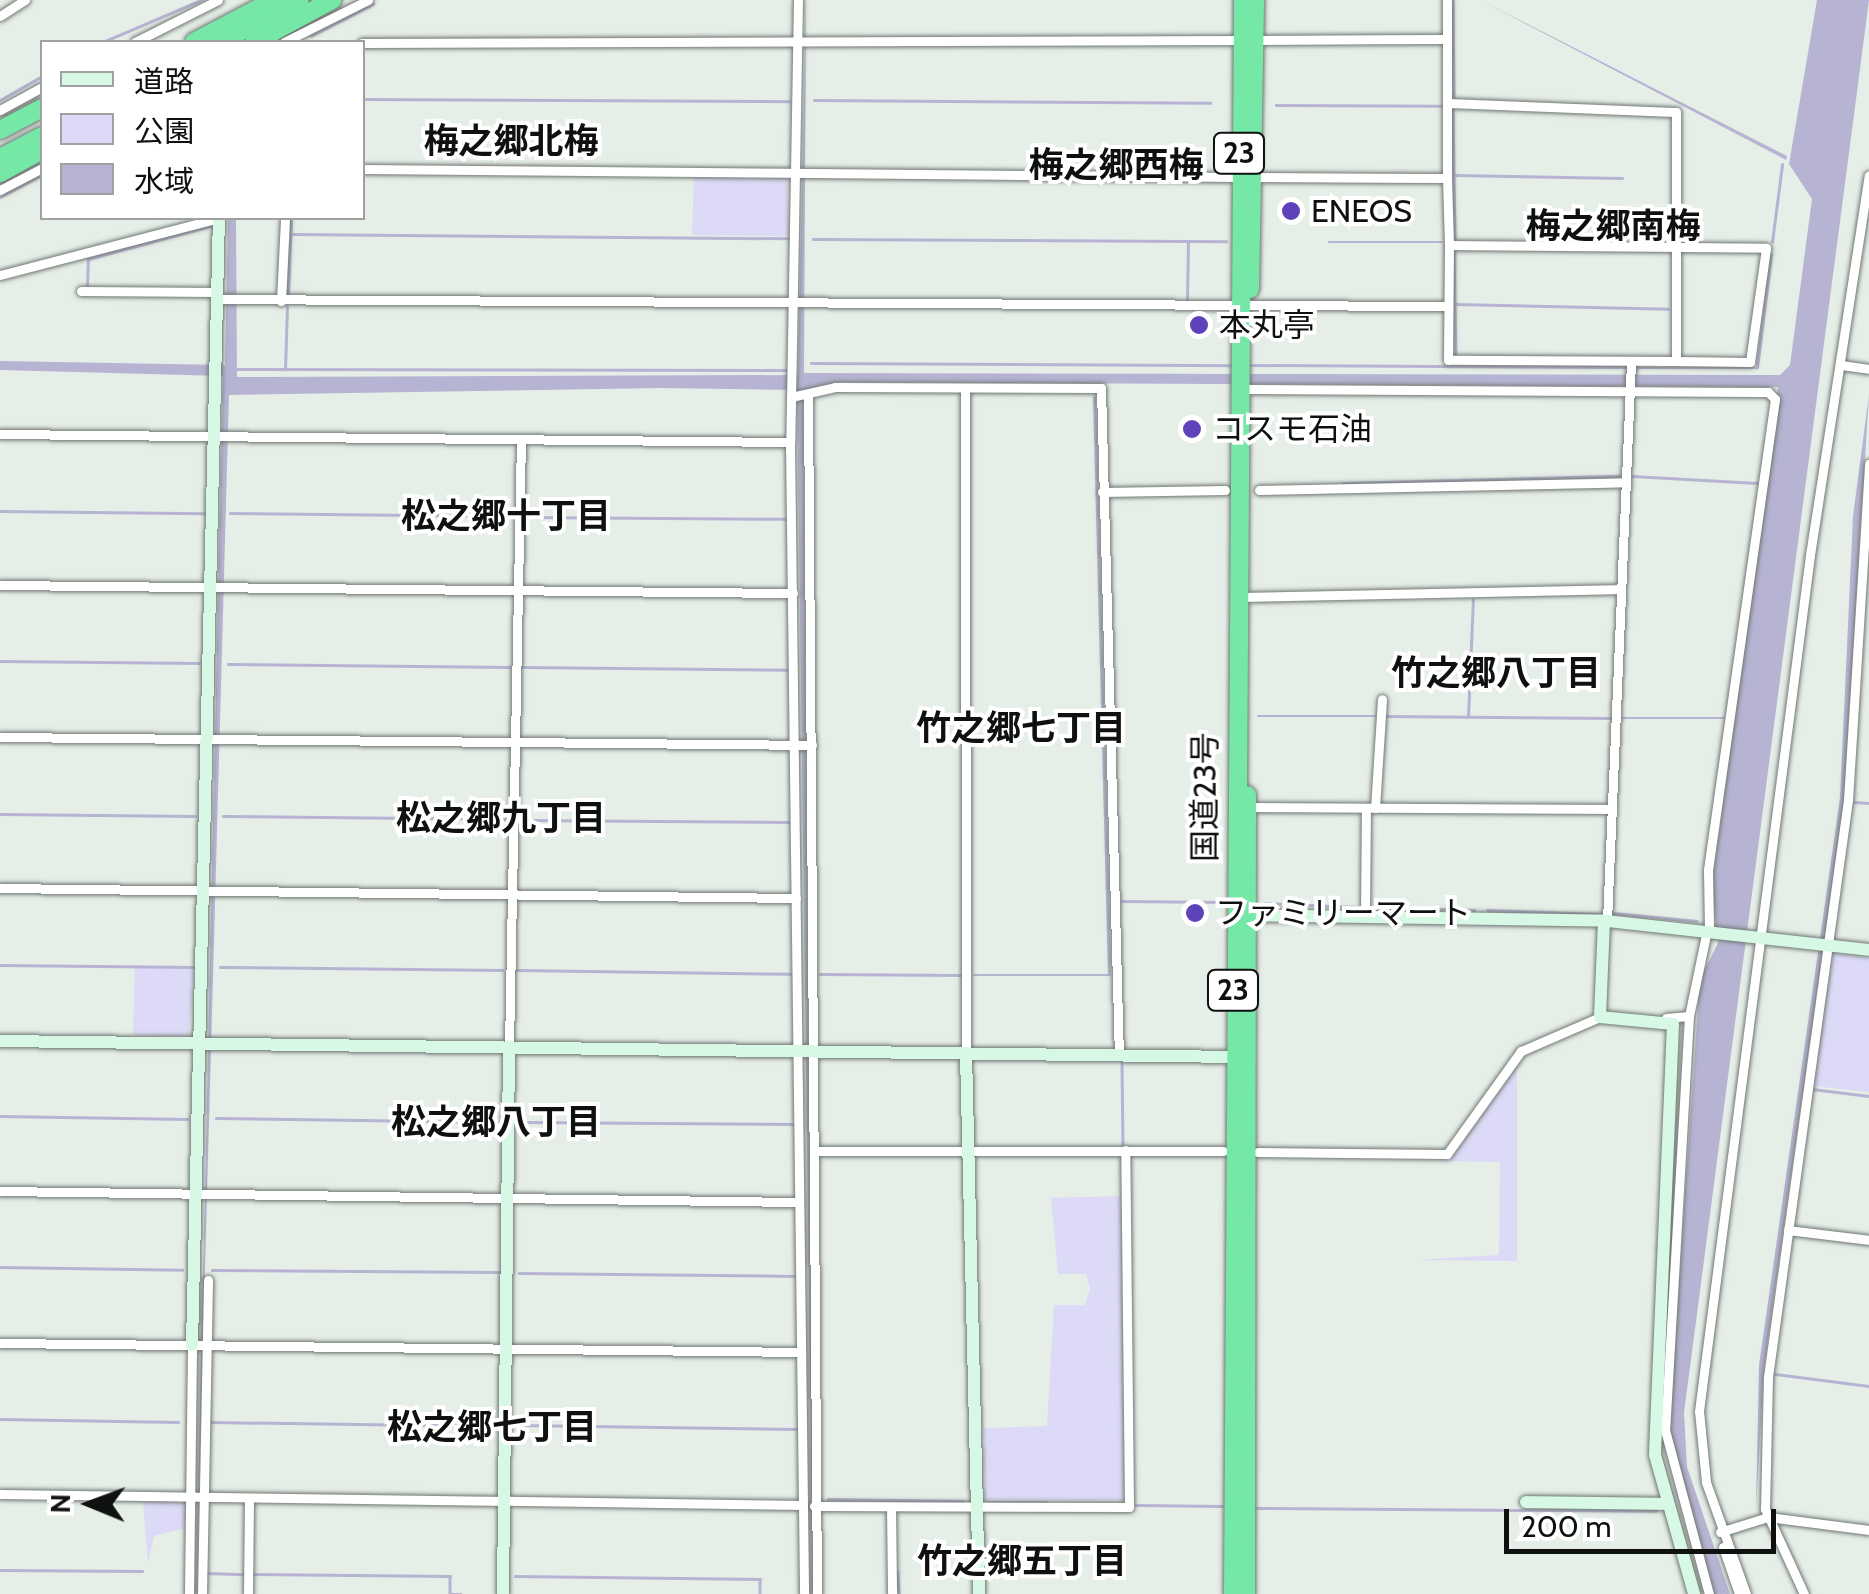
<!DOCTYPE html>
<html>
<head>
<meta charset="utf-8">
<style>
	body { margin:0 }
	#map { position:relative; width:1869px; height:1594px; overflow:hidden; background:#e6eee8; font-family:Cabin,"Noto Sans JP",sans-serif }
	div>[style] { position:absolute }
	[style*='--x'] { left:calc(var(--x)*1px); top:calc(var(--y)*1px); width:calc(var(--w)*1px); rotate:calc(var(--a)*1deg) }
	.green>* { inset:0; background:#dcdaf6 }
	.water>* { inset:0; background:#b6b4d2 }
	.stream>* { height:2.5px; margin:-1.25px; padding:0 1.25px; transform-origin:1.25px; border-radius:1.25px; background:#b6b4d2 }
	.roads { filter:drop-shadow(0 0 2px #707772) drop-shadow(0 0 2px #707772) }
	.street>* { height:9px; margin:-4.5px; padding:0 4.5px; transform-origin:4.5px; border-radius:4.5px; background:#fff }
	.secondary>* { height:12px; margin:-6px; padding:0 6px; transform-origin:6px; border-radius:6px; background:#d6f8e5 }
	.highway>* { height:18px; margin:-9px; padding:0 9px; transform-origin:9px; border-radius:9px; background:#75e8a7 }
	.dots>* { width:28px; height:28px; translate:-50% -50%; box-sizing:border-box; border:5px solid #fff; border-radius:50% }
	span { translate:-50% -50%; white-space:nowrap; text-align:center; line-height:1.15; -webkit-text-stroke:8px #fff; paint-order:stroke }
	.shield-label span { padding:2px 8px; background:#fff; border:2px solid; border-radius:8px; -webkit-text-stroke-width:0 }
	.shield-label { font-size:30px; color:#0e110f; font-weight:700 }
	.poi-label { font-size:32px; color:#0e110f }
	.left { translate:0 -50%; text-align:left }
	.street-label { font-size:32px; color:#0e110f }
	.neighbourhood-label { font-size:35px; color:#0e110f; font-weight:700 }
	.legend { position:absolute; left:40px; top:40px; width:325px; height:180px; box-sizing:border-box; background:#fff; border:2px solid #9fa09f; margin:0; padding:12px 18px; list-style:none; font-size:30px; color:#0e110f }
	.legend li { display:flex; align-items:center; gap:20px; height:50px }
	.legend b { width:50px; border:2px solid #9fa09f }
	.north { position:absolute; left:40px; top:1454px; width:100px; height:100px; -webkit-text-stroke:8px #fff; paint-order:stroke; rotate:271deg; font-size:28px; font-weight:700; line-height:40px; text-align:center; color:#0e110f }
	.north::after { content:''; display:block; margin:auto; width:35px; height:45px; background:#0e110f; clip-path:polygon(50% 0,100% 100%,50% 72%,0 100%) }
	.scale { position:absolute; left:1504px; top:1509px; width:272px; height:45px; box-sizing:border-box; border:5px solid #0e110f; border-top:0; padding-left:12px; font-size:30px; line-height:35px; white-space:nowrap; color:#0e110f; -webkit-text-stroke:8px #fff; paint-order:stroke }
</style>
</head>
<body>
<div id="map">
	<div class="green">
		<i style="clip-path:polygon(694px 174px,787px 176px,789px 236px,692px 235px)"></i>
		<i style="clip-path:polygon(1833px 953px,1869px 958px,1869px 1092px,1813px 1086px)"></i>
		<i style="clip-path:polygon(135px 968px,194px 968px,189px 1036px,133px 1035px)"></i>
		<i style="clip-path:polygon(1517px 1063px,1517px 1261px,1415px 1260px,1499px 1255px,1500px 1162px,1447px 1161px)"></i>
		<i style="clip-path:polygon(1121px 1196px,1127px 1500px,985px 1500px,983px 1428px,1047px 1426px,1054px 1305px,1085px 1305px,1090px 1289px,1086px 1274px,1058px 1274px,1051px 1198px)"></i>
		<i style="clip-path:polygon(143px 1500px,185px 1503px,185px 1528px,154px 1536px,148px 1563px)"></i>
	</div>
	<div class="water">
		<i style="clip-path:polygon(806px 0,804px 373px,1780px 375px,1790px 365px,1812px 199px,1789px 164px,1817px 0,1869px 0,1684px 1413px,1687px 1467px,1730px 1594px,1712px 1594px,1669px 1426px,1700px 979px,1718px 943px,1712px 884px,1778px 387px,837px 382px,803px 391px,813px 1594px,797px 390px,660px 388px,229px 395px,196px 1594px,223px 376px,0 370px,0 361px,225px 365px,228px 218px,236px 218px,237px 377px,798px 375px)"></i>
		<i style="clip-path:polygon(1480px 0,1787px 156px,1786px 160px)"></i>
		<i style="clip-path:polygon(1869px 394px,1844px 800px,1764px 1367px,1756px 1510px,1759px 1365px,1840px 798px,1853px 516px)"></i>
	</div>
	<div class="stream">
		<i style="--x:1453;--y:0;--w:98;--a:89.4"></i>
		<i style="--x:311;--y:36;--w:70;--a:-27.3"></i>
		<i style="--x:103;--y:42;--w:107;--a:-23.2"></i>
		<i style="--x:362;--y:99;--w:427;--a:0.3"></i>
		<i style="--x:0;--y:100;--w:48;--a:-29.7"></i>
		<i style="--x:814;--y:100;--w:396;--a:0.4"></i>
		<i style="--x:1276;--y:105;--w:166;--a:0.3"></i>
		<i style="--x:1453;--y:110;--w:128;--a:89.1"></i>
		<i style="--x:1454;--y:175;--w:168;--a:1"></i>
		<i style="--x:0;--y:197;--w:47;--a:-27.6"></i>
		<i style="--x:290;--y:234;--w:498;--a:0.5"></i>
		<i style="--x:813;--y:239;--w:413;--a:0.3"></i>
		<i style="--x:1329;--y:242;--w:113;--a:0"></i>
		<i style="--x:1772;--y:242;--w:78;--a:-82.6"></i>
		<i style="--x:1454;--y:251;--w:103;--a:88.9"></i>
		<i style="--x:87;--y:286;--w:27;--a:-88"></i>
		<i style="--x:88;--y:259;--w:126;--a:-15.1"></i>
		<i style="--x:288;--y:294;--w:76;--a:-87.7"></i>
		<i style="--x:1187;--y:300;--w:57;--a:-89"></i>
		<i style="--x:1455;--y:304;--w:213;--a:1.3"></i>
		<i style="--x:811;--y:363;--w:423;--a:0.3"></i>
		<i style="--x:1247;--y:365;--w:378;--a:0.3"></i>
		<i style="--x:1636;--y:368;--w:121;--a:0"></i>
		<i style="--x:1757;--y:368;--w:114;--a:-82.9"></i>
		<i style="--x:233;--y:369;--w:555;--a:0.1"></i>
		<i style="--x:285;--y:370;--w:63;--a:-88.2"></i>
		<i style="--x:1632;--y:476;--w:125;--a:3.2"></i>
		<i style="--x:1343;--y:483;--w:275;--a:-1.5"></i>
		<i style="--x:0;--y:511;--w:204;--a:0.6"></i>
		<i style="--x:230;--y:513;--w:282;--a:0.6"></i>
		<i style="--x:524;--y:517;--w:262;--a:0.4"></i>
		<i style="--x:0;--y:661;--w:199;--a:0.6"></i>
		<i style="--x:228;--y:664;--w:281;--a:0.6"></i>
		<i style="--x:523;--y:667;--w:266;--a:0.6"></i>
		<i style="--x:1258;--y:716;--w:118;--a:0"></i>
		<i style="--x:1386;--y:716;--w:225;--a:0.5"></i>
		<i style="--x:1468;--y:717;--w:117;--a:-87.6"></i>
		<i style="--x:1621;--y:718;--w:103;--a:0"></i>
		<i style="--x:1854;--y:802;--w:15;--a:4"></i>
		<i style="--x:0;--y:814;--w:195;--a:0.6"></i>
		<i style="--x:223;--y:816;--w:283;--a:0.6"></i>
		<i style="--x:520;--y:820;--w:272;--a:0.4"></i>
		<i style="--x:1122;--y:901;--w:102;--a:0.6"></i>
		<i style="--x:1265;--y:903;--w:93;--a:2.5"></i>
		<i style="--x:1374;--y:907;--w:100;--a:1.7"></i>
		<i style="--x:1487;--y:910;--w:115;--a:2"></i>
		<i style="--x:1614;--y:913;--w:83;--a:5.5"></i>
		<i style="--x:0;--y:965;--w:195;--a:0.6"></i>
		<i style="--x:220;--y:967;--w:282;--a:0.6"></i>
		<i style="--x:517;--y:970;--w:274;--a:0.8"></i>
		<i style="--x:820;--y:974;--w:140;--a:0.4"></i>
		<i style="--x:974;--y:975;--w:135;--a:0"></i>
		<i style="--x:1109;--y:975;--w:577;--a:-91.49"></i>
		<i style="--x:1122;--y:1063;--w:83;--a:89.3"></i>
		<i style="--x:1812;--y:1089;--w:57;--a:7"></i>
		<i style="--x:0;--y:1116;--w:187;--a:0.9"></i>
		<i style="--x:216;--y:1118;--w:284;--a:0.8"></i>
		<i style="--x:521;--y:1122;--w:274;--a:0.4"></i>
		<i style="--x:0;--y:1267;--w:182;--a:0.9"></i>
		<i style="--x:212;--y:1270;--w:287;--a:0.4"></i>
		<i style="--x:519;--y:1273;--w:277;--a:0.6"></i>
		<i style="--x:1775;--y:1374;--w:95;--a:7.3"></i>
		<i style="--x:0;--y:1419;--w:178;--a:1"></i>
		<i style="--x:210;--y:1422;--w:286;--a:0.8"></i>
		<i style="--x:517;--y:1425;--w:280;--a:0.8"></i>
		<i style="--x:828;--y:1499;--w:135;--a:0.8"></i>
		<i style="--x:988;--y:1502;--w:59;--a:0"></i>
		<i style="--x:1136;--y:1505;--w:86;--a:0.7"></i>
		<i style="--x:1256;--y:1508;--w:400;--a:0.4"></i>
		<i style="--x:0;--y:1570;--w:142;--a:0.4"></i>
		<i style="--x:898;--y:1572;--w:22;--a:87"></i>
		<i style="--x:207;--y:1573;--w:37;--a:2"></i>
		<i style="--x:253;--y:1574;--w:197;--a:0.6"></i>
		<i style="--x:450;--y:1576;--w:18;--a:90"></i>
		<i style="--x:450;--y:1594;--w:11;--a:0"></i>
		<i style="--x:515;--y:1576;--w:245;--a:0.7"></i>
		<i style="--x:760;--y:1579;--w:15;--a:90"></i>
	</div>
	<div class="roads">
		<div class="street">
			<i style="--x:798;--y:0;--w:442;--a:91"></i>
			<i style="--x:790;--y:442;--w:1152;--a:89.3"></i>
			<i style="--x:0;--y:16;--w:30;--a:-33"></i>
			<i style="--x:1255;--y:40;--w:192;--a:-0.3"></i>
			<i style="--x:135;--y:42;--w:93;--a:-26.8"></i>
			<i style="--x:284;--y:42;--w:94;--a:-26.6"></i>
			<i style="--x:362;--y:43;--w:880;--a:-0.2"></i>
			<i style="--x:1447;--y:103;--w:229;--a:2.3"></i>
			<i style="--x:1676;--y:112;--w:249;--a:90"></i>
			<i style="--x:1676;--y:361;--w:228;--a:-179.7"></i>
			<i style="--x:1448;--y:360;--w:115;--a:-89.5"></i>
			<i style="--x:1449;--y:245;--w:67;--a:-91.7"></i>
			<i style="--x:1447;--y:178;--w:178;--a:-90"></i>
			<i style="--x:0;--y:110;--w:48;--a:-28.7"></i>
			<i style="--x:362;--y:169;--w:876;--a:0.52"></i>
			<i style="--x:1252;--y:177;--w:195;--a:0.3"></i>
			<i style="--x:0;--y:190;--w:47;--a:-27.6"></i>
			<i style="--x:1449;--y:245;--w:317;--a:0.5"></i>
			<i style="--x:1766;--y:248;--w:115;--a:98"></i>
			<i style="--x:1750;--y:362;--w:74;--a:-179.2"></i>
			<i style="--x:0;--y:275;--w:226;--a:-14.6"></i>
			<i style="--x:81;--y:291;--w:137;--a:0.4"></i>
			<i style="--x:218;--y:299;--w:1230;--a:0.33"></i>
			<i style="--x:281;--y:301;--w:83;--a:-87.2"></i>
			<i style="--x:1841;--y:365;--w:28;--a:8"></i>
			<i style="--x:965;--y:389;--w:664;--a:89.91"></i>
			<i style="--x:1249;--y:389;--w:519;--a:0.33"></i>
			<i style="--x:1768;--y:392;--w:10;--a:45"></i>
			<i style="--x:1775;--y:399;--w:476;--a:98.1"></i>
			<i style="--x:1708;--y:870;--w:60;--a:89"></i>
			<i style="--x:791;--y:397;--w:45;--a:-12.8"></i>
			<i style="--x:835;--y:387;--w:266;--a:0.2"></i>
			<i style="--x:1101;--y:388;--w:668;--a:88.46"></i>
			<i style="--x:808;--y:397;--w:1197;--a:89.57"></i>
			<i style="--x:0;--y:434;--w:790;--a:0.58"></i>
			<i style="--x:1259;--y:490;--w:367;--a:-1.2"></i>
			<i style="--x:1102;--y:492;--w:123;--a:-0.9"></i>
			<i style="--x:0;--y:585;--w:793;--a:0.58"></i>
			<i style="--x:1246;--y:597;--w:375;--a:-1.2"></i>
			<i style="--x:0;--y:737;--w:812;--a:0.56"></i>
			<i style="--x:1247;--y:807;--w:365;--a:0.3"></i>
			<i style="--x:1375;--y:808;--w:109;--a:-86.3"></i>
			<i style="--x:0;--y:888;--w:796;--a:0.72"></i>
			<i style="--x:1365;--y:916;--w:108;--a:-89.5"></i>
			<i style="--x:1607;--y:921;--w:560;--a:-87.54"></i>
			<i style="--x:1689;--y:1016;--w:415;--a:93.3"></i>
			<i style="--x:1665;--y:1430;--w:170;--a:75"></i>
			<i style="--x:1666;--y:1018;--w:23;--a:-5"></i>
			<i style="--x:1689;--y:1016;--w:88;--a:-78.2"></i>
			<i style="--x:509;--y:1046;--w:606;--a:-88.87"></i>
			<i style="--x:816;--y:1151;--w:407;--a:0"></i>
			<i style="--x:1258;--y:1152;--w:189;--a:0.6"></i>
			<i style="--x:1447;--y:1154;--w:127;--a:-54.3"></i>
			<i style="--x:1521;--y:1051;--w:86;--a:-23.3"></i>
			<i style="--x:0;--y:1191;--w:798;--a:0.79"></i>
			<i style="--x:1788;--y:1230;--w:82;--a:7"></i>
			<i style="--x:0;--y:1343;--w:801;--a:0.64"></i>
			<i style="--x:0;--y:1494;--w:803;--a:0.78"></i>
			<i style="--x:814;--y:1506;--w:315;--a:0.2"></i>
			<i style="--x:1129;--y:1507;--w:357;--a:-90.6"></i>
			<i style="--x:891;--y:1507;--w:87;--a:89.3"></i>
			<i style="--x:1720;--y:1532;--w:50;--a:-17.4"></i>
			<i style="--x:1768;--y:1517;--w:102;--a:7.3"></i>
			<i style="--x:1723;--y:1547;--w:50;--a:71.2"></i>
			<i style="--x:189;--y:1594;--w:249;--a:-89.3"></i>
			<i style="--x:202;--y:1594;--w:314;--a:-88.9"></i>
			<i style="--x:248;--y:1594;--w:94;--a:-89.4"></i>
			<i style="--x:1746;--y:1594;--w:119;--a:-109.7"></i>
			<i style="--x:1706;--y:1482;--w:71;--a:-95.6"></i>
			<i style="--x:1699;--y:1411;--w:863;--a:-82.61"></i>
			<i style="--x:1810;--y:555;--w:384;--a:-81.2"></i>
			<i style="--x:1804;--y:1594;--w:94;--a:-114.6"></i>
			<i style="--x:1765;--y:1509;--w:132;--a:-88.7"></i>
			<i style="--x:1768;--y:1377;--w:583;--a:-82.11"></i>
			<i style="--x:1848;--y:800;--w:337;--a:-86.4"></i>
		</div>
		<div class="secondary">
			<i style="--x:1242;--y:915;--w:365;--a:0.9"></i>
			<i style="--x:1607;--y:921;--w:264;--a:6.3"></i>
			<i style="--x:1604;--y:921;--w:96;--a:92.4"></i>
			<i style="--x:1600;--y:1017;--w:73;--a:5.5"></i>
			<i style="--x:1673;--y:1024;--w:431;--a:92.4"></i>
			<i style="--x:1655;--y:1455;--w:144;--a:74.3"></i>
			<i style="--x:0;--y:1041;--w:1242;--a:0.74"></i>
			<i style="--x:966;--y:1053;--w:541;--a:88.62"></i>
			<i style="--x:192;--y:1345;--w:1127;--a:-88.63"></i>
			<i style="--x:1526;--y:1502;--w:142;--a:0.8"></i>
			<i style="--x:503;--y:1594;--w:548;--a:-89.37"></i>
		</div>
		<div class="highway">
			<i style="--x:194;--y:42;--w:90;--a:-27.7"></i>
			<i style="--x:220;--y:42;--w:90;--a:-27.7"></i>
			<i style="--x:254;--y:42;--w:89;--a:-28.3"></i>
			<i style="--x:0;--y:130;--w:47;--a:-27.6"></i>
			<i style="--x:0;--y:158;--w:47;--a:-27.6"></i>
			<i style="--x:0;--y:173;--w:48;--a:-28.7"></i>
			<i style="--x:1250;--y:289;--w:289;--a:-89"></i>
			<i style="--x:1233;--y:1594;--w:1594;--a:-89.64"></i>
			<i style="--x:1246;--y:1594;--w:799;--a:-89.93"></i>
		</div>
	</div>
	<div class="dots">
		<i style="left:1291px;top:211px;background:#5e42ba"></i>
		<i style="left:1199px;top:325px;background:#5e42ba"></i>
		<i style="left:1192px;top:429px;background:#5e42ba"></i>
		<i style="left:1195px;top:913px;background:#5e42ba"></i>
	</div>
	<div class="shield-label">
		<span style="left:1239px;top:153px">23</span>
		<span style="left:1233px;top:990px">23</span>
	</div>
	<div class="poi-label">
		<span class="left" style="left:1311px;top:211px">ENEOS</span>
		<span class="left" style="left:1219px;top:325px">本丸亭</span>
		<span class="left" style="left:1212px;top:429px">コスモ石油</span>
		<span class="left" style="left:1215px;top:913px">ファミリーマート</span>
	</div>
	<div class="street-label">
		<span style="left:1205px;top:797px;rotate:-90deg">国道23号</span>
	</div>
	<div class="neighbourhood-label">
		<span style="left:511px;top:141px">梅之郷北梅</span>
		<span style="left:1116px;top:165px">梅之郷西梅</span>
		<span style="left:1613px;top:226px">梅之郷南梅</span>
		<span style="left:506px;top:516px">松之郷十丁目</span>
		<span style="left:1496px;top:673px">竹之郷八丁目</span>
		<span style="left:1021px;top:728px">竹之郷七丁目</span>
		<span style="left:501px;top:818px">松之郷九丁目</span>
		<span style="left:496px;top:1122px">松之郷八丁目</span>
		<span style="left:492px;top:1427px">松之郷七丁目</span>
		<span style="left:1022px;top:1561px">竹之郷五丁目</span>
	</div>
	<ul class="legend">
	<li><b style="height:12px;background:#d6f8e5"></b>道路</li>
	<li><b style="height:28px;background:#dcdaf6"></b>公園</li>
	<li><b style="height:28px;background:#b6b4d2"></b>水域</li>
	</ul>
	<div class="north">N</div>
	<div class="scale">200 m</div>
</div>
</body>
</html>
